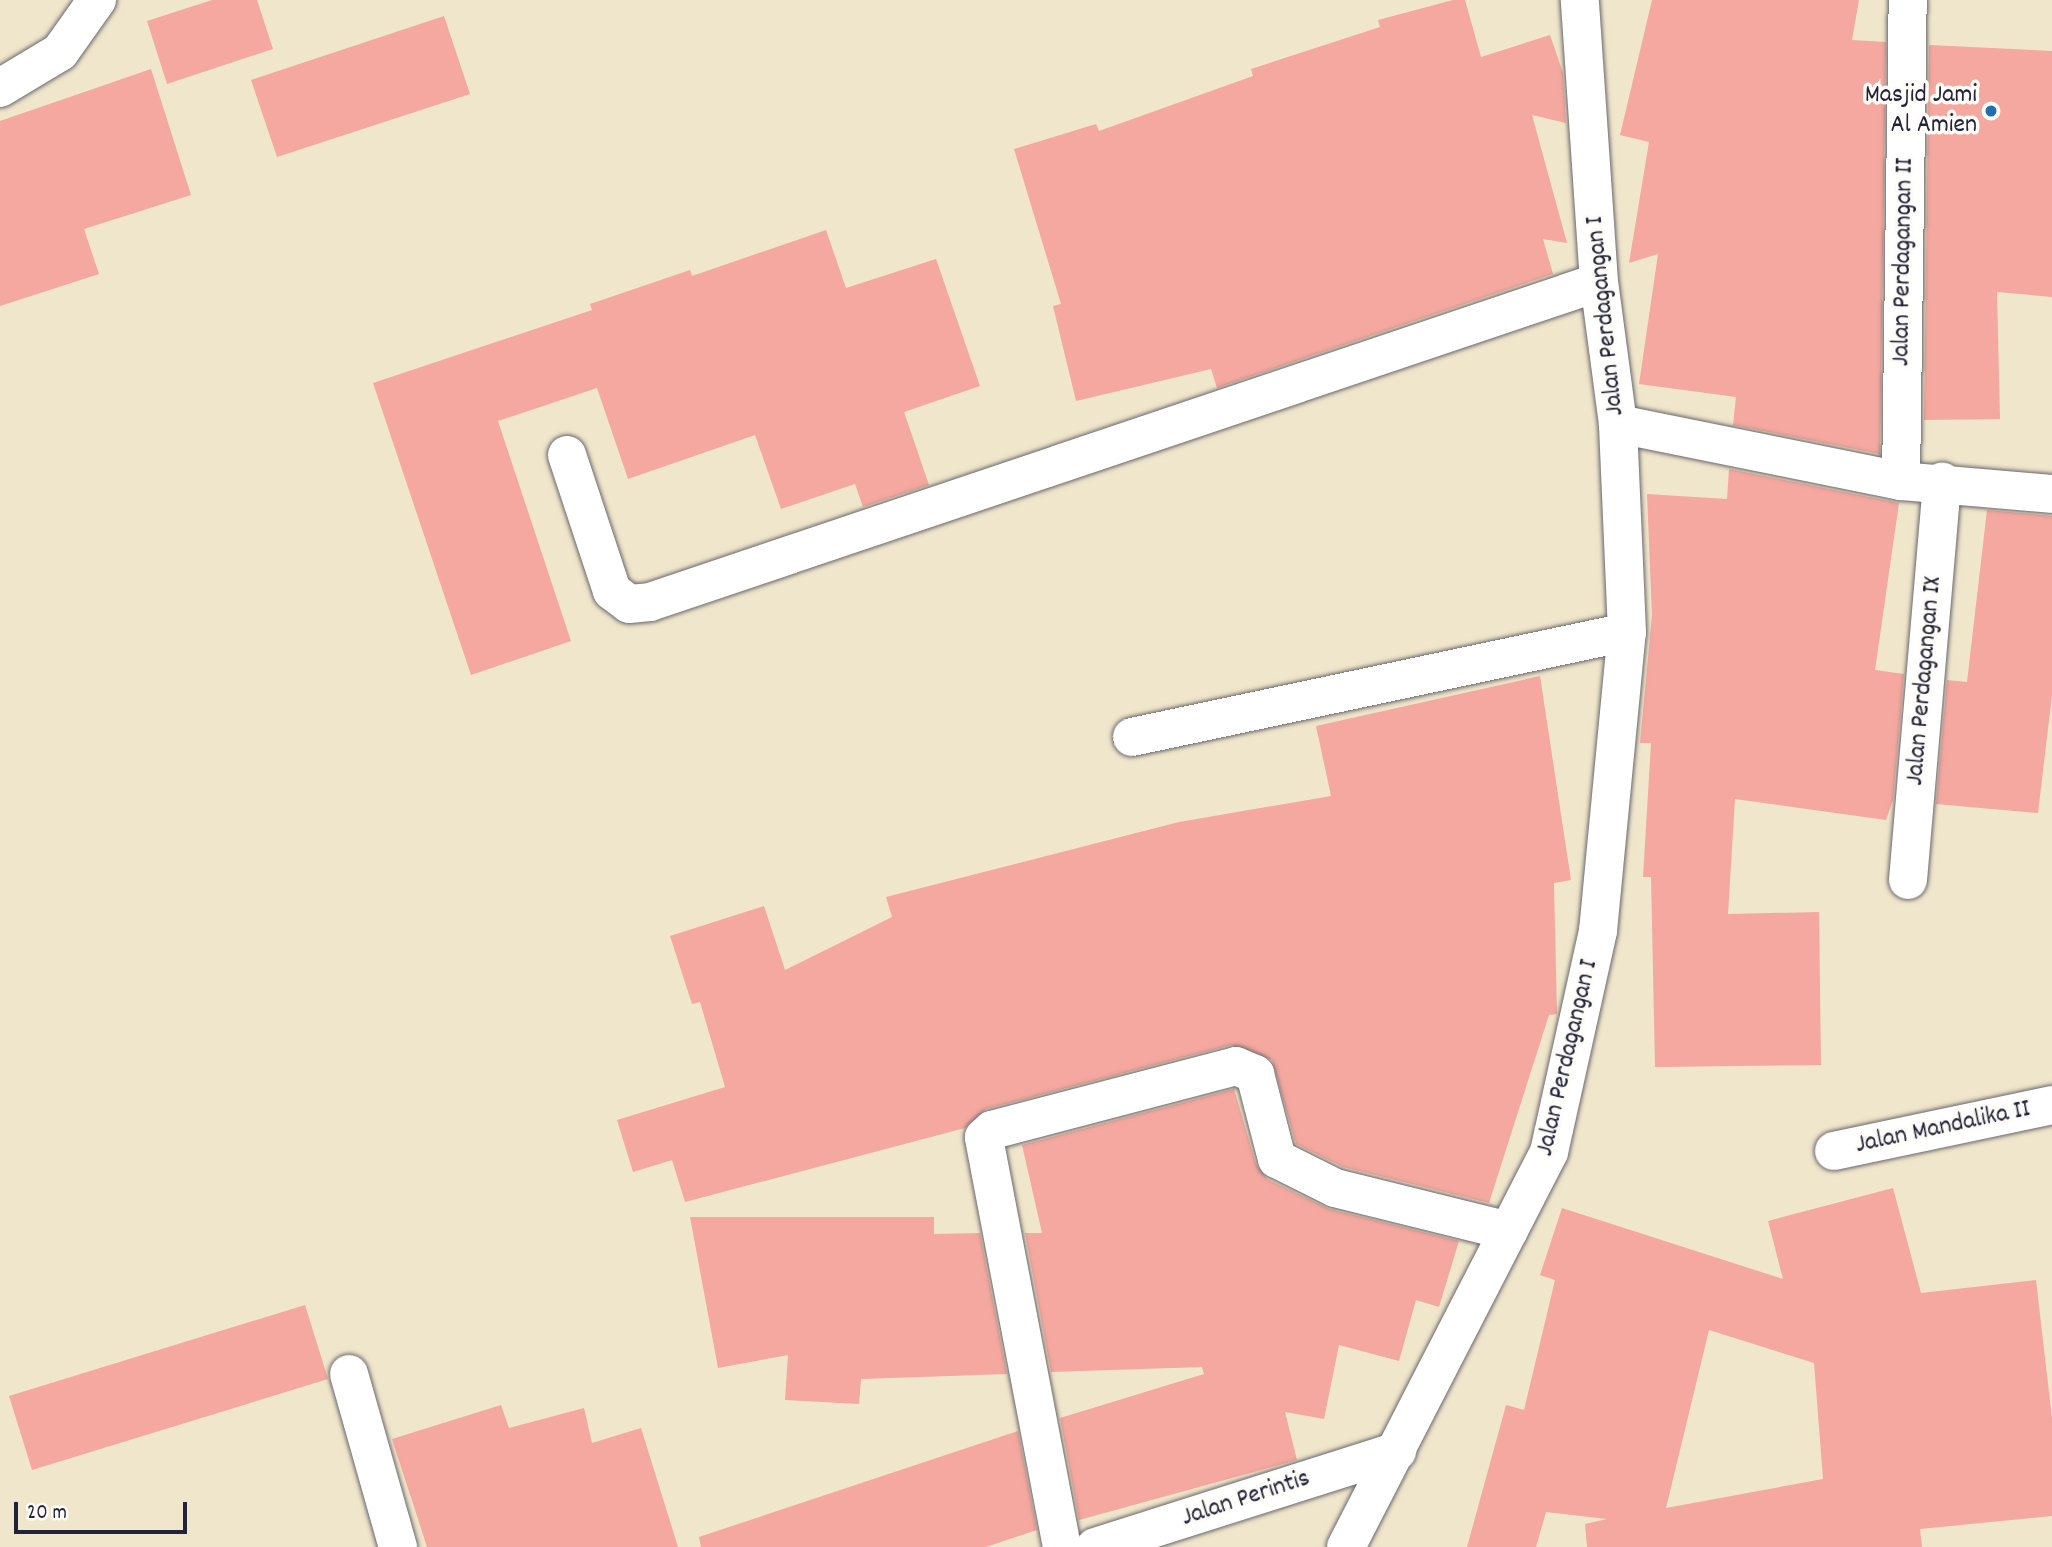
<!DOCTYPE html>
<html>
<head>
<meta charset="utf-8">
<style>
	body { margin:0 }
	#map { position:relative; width:2052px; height:1547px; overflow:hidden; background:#f0e6cb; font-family:Dekko,sans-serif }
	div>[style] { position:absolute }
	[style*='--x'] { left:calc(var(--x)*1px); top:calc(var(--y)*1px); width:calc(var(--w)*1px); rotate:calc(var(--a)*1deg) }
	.building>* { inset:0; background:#f4a89f }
	.roads { filter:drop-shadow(0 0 2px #6a676d) drop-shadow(0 0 2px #6a676d) }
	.street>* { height:38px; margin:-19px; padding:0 19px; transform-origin:19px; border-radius:19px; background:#fff }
	.dots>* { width:19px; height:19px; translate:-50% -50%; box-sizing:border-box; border:4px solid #fdfcf7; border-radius:50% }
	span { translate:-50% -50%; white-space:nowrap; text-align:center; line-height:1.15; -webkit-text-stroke:7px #fdfcf7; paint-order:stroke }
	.poi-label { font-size:26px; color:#22223b }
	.right { translate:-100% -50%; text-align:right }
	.street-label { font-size:26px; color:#22223b }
	.scale { position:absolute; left:14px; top:1502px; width:173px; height:32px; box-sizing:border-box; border:4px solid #22223b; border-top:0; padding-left:9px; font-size:21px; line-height:24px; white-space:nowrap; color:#22223b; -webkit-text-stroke:5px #fdfcf7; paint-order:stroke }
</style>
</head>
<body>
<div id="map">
	<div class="building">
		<i style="clip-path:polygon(212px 0,257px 0,273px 49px,167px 84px,147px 21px)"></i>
		<i style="clip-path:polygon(1453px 0,1465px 0,1481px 57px,1550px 35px,1563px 73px,1566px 123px,1532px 115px,1567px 243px,1543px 239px,1553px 274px,1217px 388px,1211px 369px,1076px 401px,1053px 306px,1061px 304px,1014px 149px,1096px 124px,1099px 131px,1253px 76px,1251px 69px,1380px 27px,1378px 20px)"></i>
		<i style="clip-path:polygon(1652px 0,1859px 0,1852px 40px,1886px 42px,1880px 454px,1733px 425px,1736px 397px,1639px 384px,1658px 254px,1629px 263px,1649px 142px,1620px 135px)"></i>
		<i style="clip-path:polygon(444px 16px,470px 94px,277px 157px,251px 80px)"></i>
		<i style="clip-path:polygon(1929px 45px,2052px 51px,2052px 297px,1997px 292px,2000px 419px,1924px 420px)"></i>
		<i style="clip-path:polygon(151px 69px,191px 195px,84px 229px,99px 274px,0 306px,0 121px)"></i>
		<i style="clip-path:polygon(826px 230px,846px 288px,936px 259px,980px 386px,904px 412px,929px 485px,863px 507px,855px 484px,781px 509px,755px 435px,628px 479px,597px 388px,498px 421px,571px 641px,471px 675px,373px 383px,592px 310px,590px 304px,690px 270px,692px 276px)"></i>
		<i style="clip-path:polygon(1729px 469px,1899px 503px,1875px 670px,1904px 674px,1893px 800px,1886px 820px,1735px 799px,1728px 914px,1819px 912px,1821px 1065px,1655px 1067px,1651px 877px,1643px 877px,1651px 743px,1640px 743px,1652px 615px,1647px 494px,1727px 499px)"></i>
		<i style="clip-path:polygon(1987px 510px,2052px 516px,2052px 695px,2038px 813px,1936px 804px,1947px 680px,1967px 682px)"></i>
		<i style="clip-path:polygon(1540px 676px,1571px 880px,1554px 883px,1557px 1014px,1549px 1015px,1489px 1203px,1343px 1167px,1296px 1144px,1272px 1060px,1231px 1045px,986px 1109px,965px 1128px,685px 1202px,672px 1160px,633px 1172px,617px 1120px,725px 1087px,700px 1002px,692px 1004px,670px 936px,764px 906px,785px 970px,892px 917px,886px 897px,1179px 822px,1331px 796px,1316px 726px)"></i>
		<i style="clip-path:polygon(1234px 1089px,1256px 1164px,1267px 1179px,1329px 1209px,1459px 1241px,1439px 1307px,1416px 1300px,1399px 1361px,1339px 1345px,1324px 1419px,1285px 1412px,1297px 1460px,1079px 1520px,1060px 1418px,1204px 1374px,1202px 1367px,1051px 1372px,1025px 1233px,1042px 1233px,1022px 1145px)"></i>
		<i style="clip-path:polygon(evenodd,1893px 1188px,1921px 1293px,2036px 1280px,2052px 1418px,2052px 1516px,1920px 1529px,1922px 1547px,1587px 1547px,1585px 1524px,1607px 1519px,1546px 1512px,1536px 1547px,1467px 1547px,1506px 1405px,1524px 1410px,1555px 1280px,1540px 1275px,1562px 1208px,1783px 1279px,1768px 1221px,1893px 1188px,1709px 1330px,1814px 1363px,1823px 1479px,1666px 1508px,1709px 1330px)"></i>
		<i style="clip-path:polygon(690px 1217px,934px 1217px,934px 1234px,980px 1233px,1007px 1374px,861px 1379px,859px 1404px,785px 1400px,788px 1355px,718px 1368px)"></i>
		<i style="clip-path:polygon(305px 1305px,328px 1379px,32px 1470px,9px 1396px)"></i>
		<i style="clip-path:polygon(501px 1405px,509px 1428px,584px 1408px,592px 1443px,641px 1428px,678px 1547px,427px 1547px,392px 1439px)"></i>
		<i style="clip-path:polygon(1018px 1431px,1037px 1530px,986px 1547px,701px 1547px,699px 1537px)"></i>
	</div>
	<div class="roads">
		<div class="street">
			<i style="--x:0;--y:88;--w:70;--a:-31"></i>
			<i style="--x:60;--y:52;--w:64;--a:-54.6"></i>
			<i style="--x:1618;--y:424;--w:289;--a:11.4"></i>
			<i style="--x:1901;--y:481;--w:152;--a:4.9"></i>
			<i style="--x:567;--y:455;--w:143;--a:71.7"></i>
			<i style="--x:612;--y:591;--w:21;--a:37"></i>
			<i style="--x:629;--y:604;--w:21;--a:-5"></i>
			<i style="--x:650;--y:602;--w:1001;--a:-18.63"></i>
			<i style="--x:1901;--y:481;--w:481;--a:-89.2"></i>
			<i style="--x:1132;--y:737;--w:506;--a:-11.98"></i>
			<i style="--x:1908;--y:880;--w:400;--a:-85.1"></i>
			<i style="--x:1834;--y:1151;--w:223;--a:-11.9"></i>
			<i style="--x:349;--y:1374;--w:180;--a:74.2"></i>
			<i style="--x:1062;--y:1547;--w:417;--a:-100.8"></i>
			<i style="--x:984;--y:1137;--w:11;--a:-41"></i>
			<i style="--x:992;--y:1130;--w:252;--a:-14.7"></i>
			<i style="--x:1236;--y:1066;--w:21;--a:23"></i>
			<i style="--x:1255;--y:1074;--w:88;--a:75.5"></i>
			<i style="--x:1277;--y:1159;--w:65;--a:26.6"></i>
			<i style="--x:1335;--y:1188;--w:179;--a:13.9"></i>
			<i style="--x:1095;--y:1547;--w:317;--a:-17.6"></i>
			<i style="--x:1346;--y:1547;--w:444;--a:-62.8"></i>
			<i style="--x:1549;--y:1152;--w:226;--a:-77.5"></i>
			<i style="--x:1598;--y:931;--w:300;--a:-84.5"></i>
			<i style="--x:1627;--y:632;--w:208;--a:-92.5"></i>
			<i style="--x:1618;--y:424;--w:143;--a:-97.6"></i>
			<i style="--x:1599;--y:282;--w:283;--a:-93.9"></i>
		</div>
	</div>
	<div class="dots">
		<i style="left:1991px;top:111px;background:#1f6fb2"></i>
	</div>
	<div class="poi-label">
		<span class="right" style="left:1977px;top:111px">Masjid Jami<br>Al Amien</span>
	</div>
	<div class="street-label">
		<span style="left:1904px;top:262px;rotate:-89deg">Jalan Perdagangan II</span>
		<span style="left:1606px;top:316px;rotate:-96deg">Jalan Perdagangan I</span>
		<span style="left:1925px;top:681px;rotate:-85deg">Jalan Perdagangan IX</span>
		<span style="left:1568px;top:1058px;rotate:-77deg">Jalan Perdagangan I</span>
		<span style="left:1943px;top:1128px;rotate:-12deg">Jalan Mandalika II</span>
		<span style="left:1246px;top:1499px;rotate:-18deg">Jalan Perintis</span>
	</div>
	<div class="scale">20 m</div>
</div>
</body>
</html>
